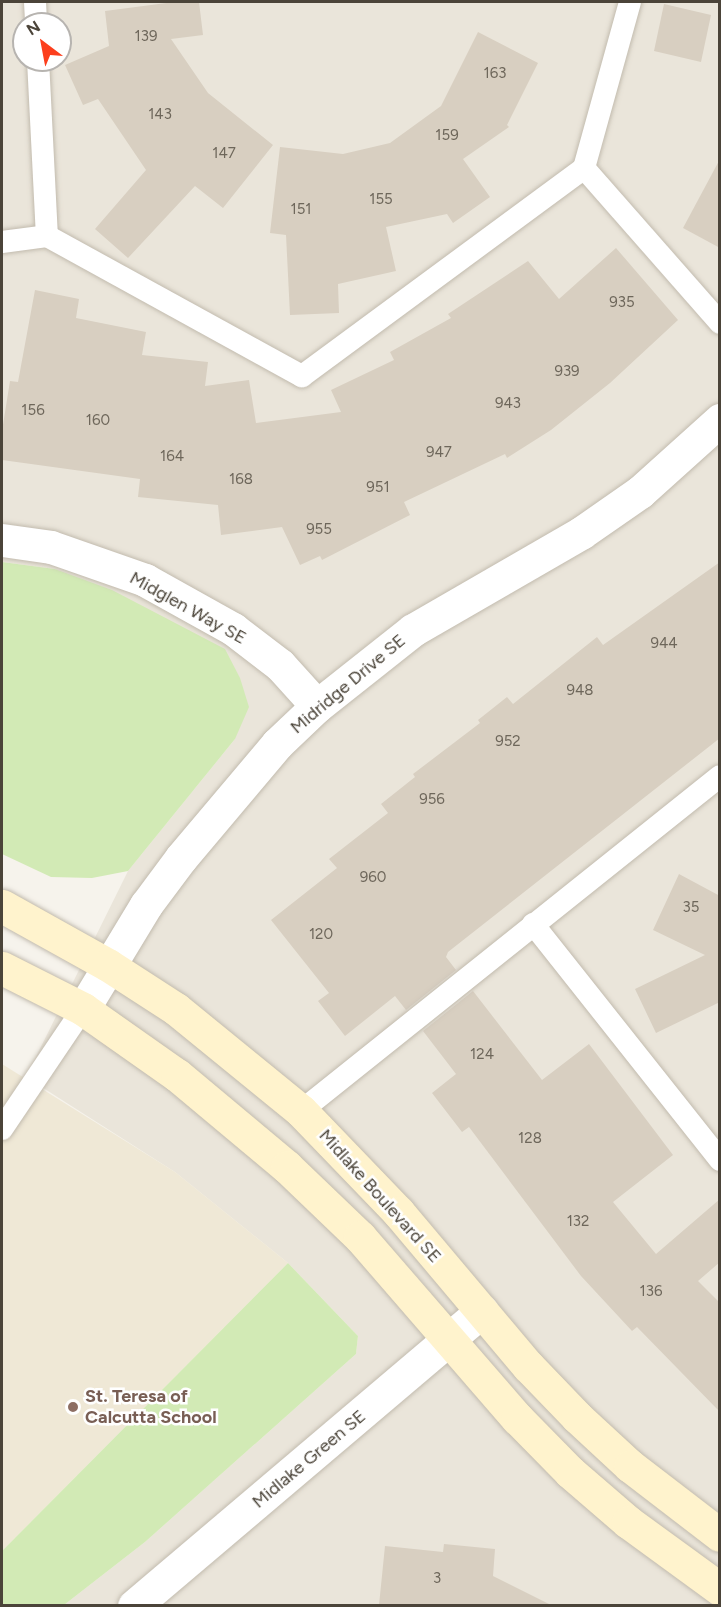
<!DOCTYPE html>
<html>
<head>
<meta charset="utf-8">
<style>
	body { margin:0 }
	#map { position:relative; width:721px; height:1607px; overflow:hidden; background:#f6f3ec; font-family:Figtree,sans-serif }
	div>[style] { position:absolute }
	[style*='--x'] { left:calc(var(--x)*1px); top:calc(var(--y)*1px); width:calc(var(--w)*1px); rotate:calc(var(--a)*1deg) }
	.residential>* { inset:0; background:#eae5da }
	.education>* { inset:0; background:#efe8d6 }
	.green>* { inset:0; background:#d2eab5 }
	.building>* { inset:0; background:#d8cfc1 }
	.roads { filter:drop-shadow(0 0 2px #c2bbae) drop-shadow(0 0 2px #c2bbae) }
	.lane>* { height:22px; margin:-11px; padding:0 11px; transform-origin:11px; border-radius:11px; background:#fff }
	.street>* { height:33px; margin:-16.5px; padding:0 16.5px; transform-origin:16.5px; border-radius:16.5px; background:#fff }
	.secondary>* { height:33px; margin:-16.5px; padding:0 16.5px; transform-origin:16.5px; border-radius:16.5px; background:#fff3cd }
	.dots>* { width:16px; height:16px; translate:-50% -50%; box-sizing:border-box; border:3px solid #fff; border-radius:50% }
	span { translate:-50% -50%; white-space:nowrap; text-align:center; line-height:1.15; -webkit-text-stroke:5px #fff; paint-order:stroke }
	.number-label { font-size:15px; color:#6e675b }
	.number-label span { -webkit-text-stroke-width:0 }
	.street-label { font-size:18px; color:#4b4439 }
	.education-label { font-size:18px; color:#785e54; font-weight:700 }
	.left { translate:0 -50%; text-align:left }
	.frame { position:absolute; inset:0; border:3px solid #4b4439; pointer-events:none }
	.north { position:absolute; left:12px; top:12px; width:60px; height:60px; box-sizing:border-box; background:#fff; border:2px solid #b7b4b0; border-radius:50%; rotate:328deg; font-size:16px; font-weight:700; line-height:24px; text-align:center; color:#4b4439 }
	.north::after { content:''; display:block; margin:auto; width:21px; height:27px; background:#fc3f1d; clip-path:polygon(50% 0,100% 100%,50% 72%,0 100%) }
</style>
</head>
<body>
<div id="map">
	<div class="residential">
		<i style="clip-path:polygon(evenodd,2px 2px,719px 2px,719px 1605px,64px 1605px,145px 1542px,356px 1354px,358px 1336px,288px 1263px,175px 1172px,26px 1077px,128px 871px,235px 739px,55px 569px,2px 562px,2px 2px,24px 24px,60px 24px,60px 60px,24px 60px,24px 24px)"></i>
	</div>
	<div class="education">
		<i style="clip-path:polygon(2px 1064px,175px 1172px,288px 1263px,2px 1551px)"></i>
	</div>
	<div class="green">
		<i style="clip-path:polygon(2px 562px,55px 569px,112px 590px,225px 649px,240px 678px,249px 707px,235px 739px,128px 871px,92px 878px,51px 877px,2px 854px)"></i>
		<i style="clip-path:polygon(288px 1263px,358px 1336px,356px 1354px,145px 1542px,64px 1605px,2px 1605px,2px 1551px)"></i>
	</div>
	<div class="building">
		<i style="clip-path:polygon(174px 2px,199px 2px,203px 35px,171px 39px,208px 93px,273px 145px,223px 208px,195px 186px,128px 258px,95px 229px,146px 170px,98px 99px,83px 105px,65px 65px,109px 46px,105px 11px)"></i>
		<i style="clip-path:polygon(664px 4px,711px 15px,701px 62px,654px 51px)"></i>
		<i style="clip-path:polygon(478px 32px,538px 63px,507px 125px,509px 127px,463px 159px,490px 197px,453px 223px,447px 214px,386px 227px,396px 271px,338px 284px,339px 313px,290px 315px,286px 235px,270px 233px,280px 147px,343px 154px,390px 143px,441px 106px)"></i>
		<i style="clip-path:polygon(720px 159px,720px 248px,683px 228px)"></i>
		<i style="clip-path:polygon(616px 248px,678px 320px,610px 383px,551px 430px,507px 458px,505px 454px,404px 502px,410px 515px,322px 560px,320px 556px,300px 565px,282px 527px,221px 535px,218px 505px,138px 497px,140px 479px,2px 460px,2px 431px,10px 381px,18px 382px,35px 290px,79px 299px,76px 318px,146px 332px,142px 355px,208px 362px,205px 386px,249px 380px,256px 423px,341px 412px,331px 390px,394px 360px,390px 352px,451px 318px,448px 314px,528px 261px,559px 299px)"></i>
		<i style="clip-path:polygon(720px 562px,720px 738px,448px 952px,446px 957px,456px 970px,406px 1010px,395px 996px,345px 1036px,318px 1001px,329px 993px,271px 920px,337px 868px,329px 859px,388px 813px,381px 804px,415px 777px,413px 774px,480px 723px,478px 720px,507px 697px,513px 704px,597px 637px,603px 645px)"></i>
		<i style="clip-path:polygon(679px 874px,720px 896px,720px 1002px,656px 1033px,635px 989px,705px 955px,653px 930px)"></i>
		<i style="clip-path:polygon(473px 991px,542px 1080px,589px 1044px,673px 1155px,613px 1202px,656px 1254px,720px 1199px,720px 1262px,698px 1281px,720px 1303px,720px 1412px,637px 1327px,632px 1331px,581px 1276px,469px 1127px,462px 1132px,432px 1093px,456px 1074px,423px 1031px)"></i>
		<i style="clip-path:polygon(444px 1544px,495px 1549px,493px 1576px,551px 1605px,379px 1605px,385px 1546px,443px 1552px)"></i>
	</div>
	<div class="roads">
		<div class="lane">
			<i style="--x:35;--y:2;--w:22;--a:87"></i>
			<i style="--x:38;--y:60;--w:176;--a:87.1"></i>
			<i style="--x:584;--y:168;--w:206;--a:48.7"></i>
			<i style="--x:2;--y:242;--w:45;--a:-7.6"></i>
			<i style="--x:47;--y:236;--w:291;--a:28.8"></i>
			<i style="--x:302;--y:376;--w:350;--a:-36.4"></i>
			<i style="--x:584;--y:168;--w:172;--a:-74.5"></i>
			<i style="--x:533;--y:924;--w:301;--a:51.6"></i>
			<i style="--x:301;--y:1111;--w:536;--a:-38.64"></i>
			<i style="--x:2;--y:1129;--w:145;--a:-56"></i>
		</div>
		<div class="street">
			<i style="--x:2;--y:540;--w:49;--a:8.1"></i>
			<i style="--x:51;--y:547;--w:100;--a:19.3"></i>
			<i style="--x:145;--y:580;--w:101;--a:29.1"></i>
			<i style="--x:233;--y:629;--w:59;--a:37.5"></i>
			<i style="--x:280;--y:665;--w:55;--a:47.9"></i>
			<i style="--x:83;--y:1009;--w:122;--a:-58.8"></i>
			<i style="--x:146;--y:905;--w:59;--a:-53.3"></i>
			<i style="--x:181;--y:858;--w:149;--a:-49.9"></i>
			<i style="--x:277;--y:744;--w:55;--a:-43.5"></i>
			<i style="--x:317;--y:706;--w:122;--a:-38.4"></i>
			<i style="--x:413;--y:630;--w:194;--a:-30"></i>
			<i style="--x:581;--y:533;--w:72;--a:-34.8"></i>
			<i style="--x:640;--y:492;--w:108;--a:-42"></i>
			<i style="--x:134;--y:1606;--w:456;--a:-40.3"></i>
		</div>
		<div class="secondary">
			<i style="--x:2;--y:906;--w:121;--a:29.1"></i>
			<i style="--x:108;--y:965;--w:81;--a:32.9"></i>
			<i style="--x:176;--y:1009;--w:161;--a:39.2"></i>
			<i style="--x:301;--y:1111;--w:141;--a:46.1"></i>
			<i style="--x:399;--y:1213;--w:200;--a:49.9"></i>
			<i style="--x:528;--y:1366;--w:71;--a:46.1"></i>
			<i style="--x:577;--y:1417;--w:72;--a:42.8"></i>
			<i style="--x:630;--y:1466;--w:113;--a:37.5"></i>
			<i style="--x:2;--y:968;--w:91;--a:26.8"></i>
			<i style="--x:83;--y:1009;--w:115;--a:35.1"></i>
			<i style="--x:177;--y:1075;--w:143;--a:39.9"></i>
			<i style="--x:287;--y:1167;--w:101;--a:43.8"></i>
			<i style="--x:360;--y:1237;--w:240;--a:49.1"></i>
			<i style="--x:517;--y:1418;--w:76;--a:45.5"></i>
			<i style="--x:570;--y:1472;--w:77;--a:40.8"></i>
			<i style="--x:628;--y:1522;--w:114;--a:36.1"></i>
		</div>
	</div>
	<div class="dots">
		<i style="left:73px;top:1407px;background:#8d6e63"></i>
	</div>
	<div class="number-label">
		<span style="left:146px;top:37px">139</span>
		<span style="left:495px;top:74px">163</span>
		<span style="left:160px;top:115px">143</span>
		<span style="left:447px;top:136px">159</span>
		<span style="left:224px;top:154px">147</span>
		<span style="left:381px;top:200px">155</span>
		<span style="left:301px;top:210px">151</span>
		<span style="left:622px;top:303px">935</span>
		<span style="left:567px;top:372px">939</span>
		<span style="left:508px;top:404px">943</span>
		<span style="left:33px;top:411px">156</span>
		<span style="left:98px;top:421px">160</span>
		<span style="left:439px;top:453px">947</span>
		<span style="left:172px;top:457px">164</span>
		<span style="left:241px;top:480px">168</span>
		<span style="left:378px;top:488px">951</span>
		<span style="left:319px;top:530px">955</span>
		<span style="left:664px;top:644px">944</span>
		<span style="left:580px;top:691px">948</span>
		<span style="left:508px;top:742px">952</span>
		<span style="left:432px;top:800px">956</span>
		<span style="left:373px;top:878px">960</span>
		<span style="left:691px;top:908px">35</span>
		<span style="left:321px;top:935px">120</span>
		<span style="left:482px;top:1055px">124</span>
		<span style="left:530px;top:1139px">128</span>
		<span style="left:578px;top:1222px">132</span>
		<span style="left:651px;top:1292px">136</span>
		<span style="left:437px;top:1579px">3</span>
	</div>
	<div class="street-label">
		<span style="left:188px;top:608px;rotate:29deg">Midglen Way SE</span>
		<span style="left:348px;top:684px;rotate:-40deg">Midridge Drive SE</span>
		<span style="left:380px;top:1196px;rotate:48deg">Midlake Boulevard SE</span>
		<span style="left:309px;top:1459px;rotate:-40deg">Midlake Green SE</span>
	</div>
	<div class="education-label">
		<span class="left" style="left:85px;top:1407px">St. Teresa of<br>Calcutta School</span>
	</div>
	<div class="frame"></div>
	<div class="north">N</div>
</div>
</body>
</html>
